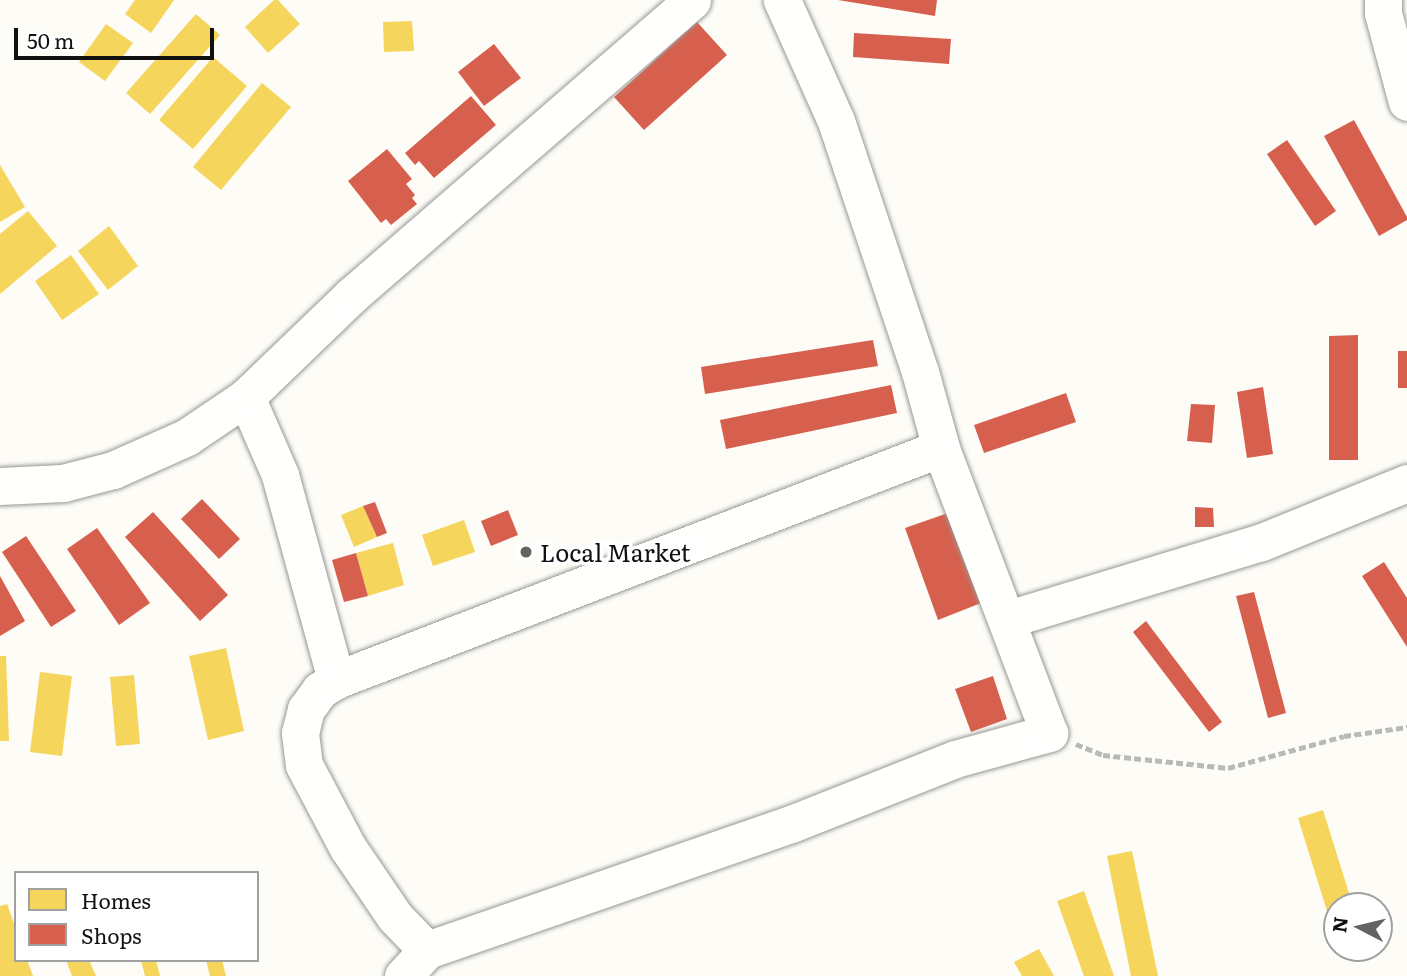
<!DOCTYPE html>
<html>
<head>
<meta charset="utf-8">
<style>
	body { margin:0 }
	#map { position:relative; width:1407px; height:976px; overflow:hidden; background:#fdfcf7; font-family:Literata,serif }
	div>[style] { position:absolute }
	[style*='--x'] { left:calc(var(--x)*1px); top:calc(var(--y)*1px); width:calc(var(--w)*1px); rotate:calc(var(--a)*1deg) }
	.homes>* { inset:0; background:#f6d55c }
	.shops>* { inset:0; background:#d6604d }
	.path>* { height:4.5px; margin-top:-2.25px; transform-origin:0; background:repeating-linear-gradient(90deg,#b9b9b8 0 7px,transparent 0 10.5px) }
	.roads { filter:drop-shadow(0 0 2px #979795) drop-shadow(0 0 2px #979795) }
	.minor>* { height:37px; margin:-18.5px; padding:0 18.5px; transform-origin:18.5px; border-radius:18.5px; background:#fffffe }
	.dots>* { width:19px; height:19px; translate:-50% -50%; box-sizing:border-box; border:4px solid #fff; border-radius:50% }
	span { translate:-50% -50%; white-space:nowrap; text-align:center; line-height:1.15; -webkit-text-stroke:7px #fff; paint-order:stroke }
	.poi-label { font-size:24px; color:#111 }
	.left { translate:0 -50%; text-align:left }
	.legend { position:absolute; left:14px; top:871px; width:245px; height:91px; box-sizing:border-box; background:#fff; border:2px solid #a0a0a0; margin:0; padding:9px 12px; list-style:none; font-size:21px; color:#111 }
	.legend li { display:flex; align-items:center; gap:14px; height:35px }
	.legend b { width:35px; border:2px solid #a0a0a0 }
	.north { position:absolute; left:1323px; top:892px; width:70px; height:70px; box-sizing:border-box; background:#fff; border:2px solid #a0a0a0; border-radius:50%; rotate:277deg; font-size:19px; font-weight:700; line-height:28px; text-align:center; color:#111 }
	.north::after { content:''; display:block; margin:auto; width:24px; height:32px; background:#646362; clip-path:polygon(50% 0,100% 100%,50% 72%,0 100%) }
	.scale { position:absolute; left:14px; top:28px; width:200px; height:32px; box-sizing:border-box; border:4px solid #111; border-top:0; padding-left:9px; font-size:21px; line-height:24px; white-space:nowrap; color:#111; -webkit-text-stroke:5px #fff; paint-order:stroke }
</style>
</head>
<body>
<div id="map">
	<div class="homes">
		<i style="clip-path:polygon(135px 0,174px 0,151px 33px,125px 14px)"></i>
		<i style="clip-path:polygon(274px 0,278px 0,300px 24px,268px 53px,245px 27px)"></i>
		<i style="clip-path:polygon(196px 14px,220px 35px,150px 114px,126px 93px)"></i>
		<i style="clip-path:polygon(412px 21px,414px 51px,384px 52px,383px 22px)"></i>
		<i style="clip-path:polygon(106px 24px,133px 43px,105px 81px,79px 62px)"></i>
		<i style="clip-path:polygon(213px 57px,247px 86px,193px 149px,159px 120px)"></i>
		<i style="clip-path:polygon(262px 83px,291px 107px,221px 190px,193px 167px)"></i>
		<i style="clip-path:polygon(0 165px,25px 207px,0 222px)"></i>
		<i style="clip-path:polygon(28px 211px,57px 246px,0 294px,0 234px)"></i>
		<i style="clip-path:polygon(109px 226px,138px 266px,108px 290px,78px 251px)"></i>
		<i style="clip-path:polygon(71px 255px,99px 294px,62px 320px,35px 281px)"></i>
		<i style="clip-path:polygon(363px 506px,377px 537px,354px 547px,341px 515px)"></i>
		<i style="clip-path:polygon(464px 520px,475px 552px,433px 566px,422px 535px)"></i>
		<i style="clip-path:polygon(393px 543px,404px 585px,368px 596px,356px 553px)"></i>
		<i style="clip-path:polygon(226px 648px,244px 731px,208px 740px,189px 656px)"></i>
		<i style="clip-path:polygon(0 656px,6px 656px,9px 741px,0 741px)"></i>
		<i style="clip-path:polygon(40px 672px,72px 676px,62px 756px,30px 752px)"></i>
		<i style="clip-path:polygon(134px 675px,140px 744px,116px 746px,110px 677px)"></i>
		<i style="clip-path:polygon(1323px 810px,1353px 906px,1337px 906px,1337px 925px,1332px 927px,1298px 818px)"></i>
		<i style="clip-path:polygon(1132px 851px,1158px 976px,1131px 976px,1107px 856px)"></i>
		<i style="clip-path:polygon(1084px 891px,1114px 976px,1084px 976px,1057px 901px)"></i>
		<i style="clip-path:polygon(7px 904px,16px 929px,16px 960px,27px 960px,33px 976px,0 976px,0 906px)"></i>
		<i style="clip-path:polygon(1039px 949px,1054px 976px,1022px 976px,1014px 962px)"></i>
		<i style="clip-path:polygon(66px 960px,89px 960px,96px 976px,72px 976px)"></i>
		<i style="clip-path:polygon(141px 960px,156px 960px,160px 976px,145px 976px)"></i>
		<i style="clip-path:polygon(206px 960px,222px 960px,226px 976px,210px 976px)"></i>
	</div>
	<div class="shops">
		<i style="clip-path:polygon(838px 0,937px 0,935px 16px)"></i>
		<i style="clip-path:polygon(697px 22px,727px 55px,644px 130px,614px 97px)"></i>
		<i style="clip-path:polygon(854px 33px,951px 39px,949px 64px,853px 57px)"></i>
		<i style="clip-path:polygon(494px 44px,521px 78px,484px 106px,458px 72px)"></i>
		<i style="clip-path:polygon(471px 96px,496px 125px,434px 178px,419px 161px,415px 165px,405px 153px)"></i>
		<i style="clip-path:polygon(1354px 120px,1407px 217px,1407px 220px,1379px 236px,1324px 136px)"></i>
		<i style="clip-path:polygon(1287px 140px,1336px 211px,1315px 226px,1267px 154px)"></i>
		<i style="clip-path:polygon(387px 149px,412px 179px,406px 184px,415px 195px,412px 198px,417px 204px,391px 225px,386px 219px,381px 223px,348px 181px)"></i>
		<i style="clip-path:polygon(1358px 335px,1358px 460px,1329px 460px,1329px 336px)"></i>
		<i style="clip-path:polygon(873px 340px,878px 366px,705px 394px,701px 367px)"></i>
		<i style="clip-path:polygon(1398px 351px,1407px 351px,1407px 388px,1398px 388px)"></i>
		<i style="clip-path:polygon(891px 385px,897px 413px,726px 449px,720px 420px)"></i>
		<i style="clip-path:polygon(1263px 387px,1273px 454px,1247px 458px,1237px 392px)"></i>
		<i style="clip-path:polygon(1066px 393px,1076px 422px,984px 453px,974px 425px)"></i>
		<i style="clip-path:polygon(1191px 404px,1215px 405px,1212px 443px,1187px 441px)"></i>
		<i style="clip-path:polygon(202px 499px,240px 539px,219px 559px,181px 519px)"></i>
		<i style="clip-path:polygon(375px 502px,387px 533px,377px 537px,363px 506px)"></i>
		<i style="clip-path:polygon(1195px 507px,1213px 508px,1214px 527px,1195px 527px)"></i>
		<i style="clip-path:polygon(508px 510px,518px 535px,491px 546px,481px 521px)"></i>
		<i style="clip-path:polygon(153px 512px,228px 595px,200px 621px,125px 537px)"></i>
		<i style="clip-path:polygon(948px 513px,981px 603px,938px 620px,905px 528px)"></i>
		<i style="clip-path:polygon(97px 528px,150px 603px,119px 625px,67px 549px)"></i>
		<i style="clip-path:polygon(26px 536px,76px 611px,51px 627px,2px 552px)"></i>
		<i style="clip-path:polygon(356px 553px,368px 596px,344px 602px,332px 560px)"></i>
		<i style="clip-path:polygon(1384px 562px,1407px 598px,1407px 647px,1362px 576px)"></i>
		<i style="clip-path:polygon(0 576px,25px 621px,0 636px)"></i>
		<i style="clip-path:polygon(1254px 592px,1286px 713px,1268px 718px,1236px 596px)"></i>
		<i style="clip-path:polygon(1146px 621px,1222px 722px,1209px 732px,1133px 632px)"></i>
		<i style="clip-path:polygon(993px 676px,1007px 719px,971px 732px,955px 689px)"></i>
	</div>
	<div class="path">
		<i style="--x:1076;--y:744;--w:29;--a:22"></i>
		<i style="--x:1103;--y:755;--w:126;--a:5.9"></i>
		<i style="--x:1228;--y:768;--w:120;--a:-15.4"></i>
		<i style="--x:1344;--y:736;--w:64;--a:-8.1"></i>
	</div>
	<div class="roads">
		<div class="minor">
			<i style="--x:1383;--y:0;--w:13;--a:90"></i>
			<i style="--x:1383;--y:13;--w:92;--a:74.9"></i>
			<i style="--x:246;--y:397;--w:85;--a:66.4"></i>
			<i style="--x:280;--y:475;--w:213;--a:74.7"></i>
			<i style="--x:336;--y:680;--w:19;--a:148"></i>
			<i style="--x:320;--y:690;--w:24;--a:126"></i>
			<i style="--x:306;--y:709;--w:25;--a:104"></i>
			<i style="--x:300;--y:733;--w:32;--a:83"></i>
			<i style="--x:304;--y:765;--w:94;--a:62.1"></i>
			<i style="--x:348;--y:848;--w:83;--a:55.7"></i>
			<i style="--x:395;--y:917;--w:46;--a:45.9"></i>
			<i style="--x:0;--y:486;--w:63;--a:-2.7"></i>
			<i style="--x:63;--y:483;--w:52;--a:-14.6"></i>
			<i style="--x:113;--y:470;--w:81;--a:-24"></i>
			<i style="--x:187;--y:437;--w:71;--a:-34.1"></i>
			<i style="--x:246;--y:397;--w:147;--a:-43.9"></i>
			<i style="--x:352;--y:295;--w:450;--a:-40.9"></i>
			<i style="--x:1008;--y:619;--w:265;--a:-16.9"></i>
			<i style="--x:1262;--y:542;--w:157;--a:-22.1"></i>
			<i style="--x:336;--y:680;--w:648;--a:-20.98"></i>
			<i style="--x:403;--y:976;--w:35;--a:-47"></i>
			<i style="--x:427;--y:950;--w:385;--a:-19.1"></i>
			<i style="--x:791;--y:824;--w:176;--a:-21.6"></i>
			<i style="--x:955;--y:759;--w:98;--a:-15.5"></i>
			<i style="--x:1049;--y:733;--w:305;--a:-110.8"></i>
			<i style="--x:941;--y:448;--w:79;--a:-105.4"></i>
			<i style="--x:920;--y:372;--w:265;--a:-108.5"></i>
			<i style="--x:836;--y:121;--w:133;--a:-114.1"></i>
		</div>
	</div>
	<div class="dots">
		<i style="left:526px;top:552px;background:#646362"></i>
	</div>
	<div class="poi-label">
		<span class="left" style="left:540px;top:552px">Local Market</span>
	</div>
	<ul class="legend">
	<li><b style="height:19px;background:#f6d55c"></b>Homes</li>
	<li><b style="height:19px;background:#d6604d"></b>Shops</li>
	</ul>
	<div class="north">N</div>
	<div class="scale">50 m</div>
</div>
</body>
</html>
